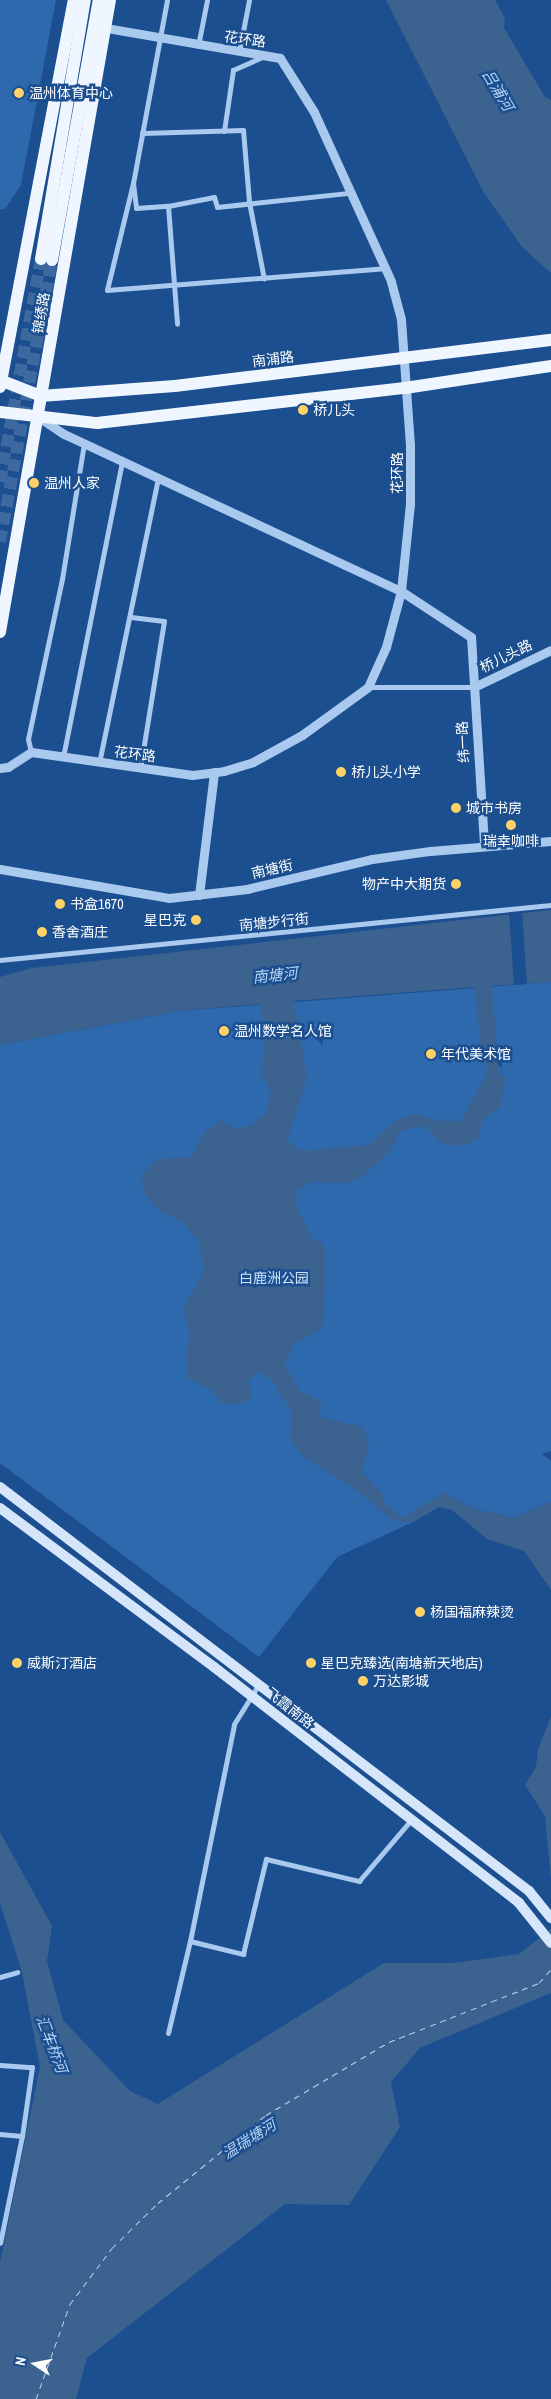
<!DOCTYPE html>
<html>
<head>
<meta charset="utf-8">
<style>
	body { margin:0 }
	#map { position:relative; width:551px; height:2399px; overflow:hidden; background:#1b4f8f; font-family:"Archivo Narrow","Noto Sans SC",sans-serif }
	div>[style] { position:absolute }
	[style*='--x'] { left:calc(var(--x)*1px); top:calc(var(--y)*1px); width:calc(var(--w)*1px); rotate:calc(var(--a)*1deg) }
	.green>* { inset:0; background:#2e69ad }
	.water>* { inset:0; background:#3c6290 }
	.pier>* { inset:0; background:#1b4f8f }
	.ferry>* { height:1px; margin-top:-0.5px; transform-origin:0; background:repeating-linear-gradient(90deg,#b5d3f5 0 6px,transparent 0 11px) }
	.primary-tunnel>* { height:12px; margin-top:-6px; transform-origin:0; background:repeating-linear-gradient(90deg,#3d69a0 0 12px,transparent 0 18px) }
	.pedestrian>* { height:4.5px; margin:-2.25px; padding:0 2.25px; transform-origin:2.25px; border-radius:2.25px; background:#a9c9ee }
	.minor>* { height:5px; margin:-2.5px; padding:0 2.5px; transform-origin:2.5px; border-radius:2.5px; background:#a9c9ee }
	.tertiary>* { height:9px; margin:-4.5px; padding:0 4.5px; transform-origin:4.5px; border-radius:4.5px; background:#a9c9ee }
	.secondary>* { height:10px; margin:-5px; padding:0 5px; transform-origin:5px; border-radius:5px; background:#d6e6fa }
	.primary>* { height:12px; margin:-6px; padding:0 6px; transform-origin:6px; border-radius:6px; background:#f0f6ff }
	.dots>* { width:14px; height:14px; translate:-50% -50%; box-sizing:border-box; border:2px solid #1b4f8f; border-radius:50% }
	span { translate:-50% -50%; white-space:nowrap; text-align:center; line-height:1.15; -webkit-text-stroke:5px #1b4f8f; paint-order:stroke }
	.street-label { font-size:14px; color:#fff }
	.poi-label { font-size:14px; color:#fff }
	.left { translate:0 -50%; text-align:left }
	.right { translate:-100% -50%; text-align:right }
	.park-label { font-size:14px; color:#cfe3fa }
	.water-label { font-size:15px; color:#b5d3f5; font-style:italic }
	.north { position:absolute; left:10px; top:2339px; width:50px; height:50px; -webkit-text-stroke:4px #1b4f8f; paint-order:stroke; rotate:281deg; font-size:14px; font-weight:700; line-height:20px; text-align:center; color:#fff }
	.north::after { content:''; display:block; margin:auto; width:18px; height:22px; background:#fff; clip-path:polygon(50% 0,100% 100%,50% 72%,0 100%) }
</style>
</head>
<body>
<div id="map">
	<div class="green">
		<i style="clip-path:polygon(0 0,56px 0,21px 185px,5px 209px,0 209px)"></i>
		<i style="clip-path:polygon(551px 982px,551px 1451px,542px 1454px,551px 1461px,551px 1502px,513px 1518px,474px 1509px,444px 1493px,413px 1522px,337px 1557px,259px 1657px,0 1463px,0 1045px,179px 1011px)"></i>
	</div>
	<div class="water">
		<i style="clip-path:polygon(386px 0,495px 0,505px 18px,504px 28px,545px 97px,551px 100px,551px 273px,522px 247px,484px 193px)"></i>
		<i style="clip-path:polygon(evenodd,551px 910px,551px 982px,492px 986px,499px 1074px,505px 1079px,501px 1107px,482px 1120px,479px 1137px,471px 1143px,454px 1146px,439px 1142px,425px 1126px,400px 1131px,390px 1151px,362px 1177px,346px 1183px,311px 1182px,297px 1191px,296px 1207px,313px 1240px,323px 1243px,326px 1254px,324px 1313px,322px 1328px,294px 1344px,285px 1365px,300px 1391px,321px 1401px,320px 1417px,362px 1427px,369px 1442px,362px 1472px,383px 1495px,384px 1504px,403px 1518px,444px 1493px,474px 1509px,513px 1518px,551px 1502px,551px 1590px,524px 1551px,487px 1539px,452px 1510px,439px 1507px,413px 1522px,394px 1521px,353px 1488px,304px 1457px,290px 1441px,292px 1413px,272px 1380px,259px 1372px,248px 1382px,252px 1398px,238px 1404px,222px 1404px,209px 1388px,187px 1378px,186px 1350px,190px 1337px,183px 1308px,204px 1272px,199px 1242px,181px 1221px,161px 1212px,143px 1192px,142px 1175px,157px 1159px,191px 1157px,206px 1131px,222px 1120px,234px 1128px,251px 1126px,266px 1112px,271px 1091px,262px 1077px,264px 1025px,259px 1004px,179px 1011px,0 1045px,0 977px,32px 968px,551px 910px,475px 987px,481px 1051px,488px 1072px,461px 1121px,440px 1121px,413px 1114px,393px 1122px,369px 1145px,302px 1151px,287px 1140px,307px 1078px,294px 1001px,475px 987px)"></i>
		<i style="clip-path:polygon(551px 1717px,551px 1879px,545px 1816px,525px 1785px,536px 1767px,538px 1749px)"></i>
		<i style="clip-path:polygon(0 1832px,52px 1926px,47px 1961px,63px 2020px,130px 2091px,158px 2104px,384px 1963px,453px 1963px,519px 1954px,551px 1929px,551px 1993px,420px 2048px,391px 2082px,400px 2127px,349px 2205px,285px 2204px,87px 2358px,76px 2399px,0 2399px,0 2263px,40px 2067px,22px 1972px,0 1903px)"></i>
	</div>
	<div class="pier">
		<i style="clip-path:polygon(522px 912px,527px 984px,514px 985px,509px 913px)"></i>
	</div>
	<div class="ferry">
		<i style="--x:36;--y:2399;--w:101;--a:-70.3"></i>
		<i style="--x:70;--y:2304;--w:70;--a:-53.1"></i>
		<i style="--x:112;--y:2248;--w:64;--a:-44.4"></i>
		<i style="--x:158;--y:2203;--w:139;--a:-39.2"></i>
		<i style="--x:266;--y:2115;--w:143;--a:-30.7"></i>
		<i style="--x:389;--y:2042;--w:161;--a:-21.5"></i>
		<i style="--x:539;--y:1983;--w:18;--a:-49"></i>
	</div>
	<div class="primary-tunnel">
		<i style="--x:0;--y:482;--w:227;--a:-79.6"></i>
		<i style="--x:0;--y:542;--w:287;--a:-79.6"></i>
	</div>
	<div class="pedestrian">
		<i style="--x:0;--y:960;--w:554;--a:-5.7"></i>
	</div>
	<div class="minor">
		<i style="--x:167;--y:0;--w:186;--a:100.5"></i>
		<i style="--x:133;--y:183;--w:25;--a:83"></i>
		<i style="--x:136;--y:208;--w:32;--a:-4"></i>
		<i style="--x:168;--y:206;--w:118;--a:85.6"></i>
		<i style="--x:198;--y:46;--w:47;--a:-78.9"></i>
		<i style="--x:239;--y:52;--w:53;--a:-79.1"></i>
		<i style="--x:224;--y:131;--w:62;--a:-81.6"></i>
		<i style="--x:233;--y:70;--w:32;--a:-24"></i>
		<i style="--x:142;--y:133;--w:101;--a:-1.7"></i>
		<i style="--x:243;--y:130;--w:72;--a:85.2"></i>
		<i style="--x:249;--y:202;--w:78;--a:79"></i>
		<i style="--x:133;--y:183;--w:110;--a:103.7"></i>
		<i style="--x:107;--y:290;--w:278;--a:-4.5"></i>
		<i style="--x:168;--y:206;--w:47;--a:-11.1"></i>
		<i style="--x:214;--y:197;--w:10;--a:73"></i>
		<i style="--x:217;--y:207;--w:133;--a:-6.1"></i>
		<i style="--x:131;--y:617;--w:33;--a:7"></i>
		<i style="--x:164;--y:621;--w:150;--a:99.2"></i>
		<i style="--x:368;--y:687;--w:106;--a:0"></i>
		<i style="--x:31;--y:752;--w:13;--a:-103"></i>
		<i style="--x:28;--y:739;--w:164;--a:-78"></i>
		<i style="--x:62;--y:579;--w:138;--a:-80.8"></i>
		<i style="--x:63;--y:757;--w:302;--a:-78.7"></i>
		<i style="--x:99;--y:763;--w:291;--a:-78.3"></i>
		<i style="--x:190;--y:1941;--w:55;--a:13.8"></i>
		<i style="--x:243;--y:1954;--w:98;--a:-76.4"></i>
		<i style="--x:266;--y:1859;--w:96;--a:13.3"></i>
		<i style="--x:359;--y:1881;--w:80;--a:-49.6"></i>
		<i style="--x:0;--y:1977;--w:18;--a:-16"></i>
		<i style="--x:168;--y:2033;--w:95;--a:-76.6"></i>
		<i style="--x:190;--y:1941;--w:221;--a:-78.5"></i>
		<i style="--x:234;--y:1724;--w:47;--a:-58"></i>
		<i style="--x:0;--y:2065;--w:32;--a:4"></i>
		<i style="--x:32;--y:2067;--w:70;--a:98.2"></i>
		<i style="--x:0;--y:2134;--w:22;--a:5"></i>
		<i style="--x:22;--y:2136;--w:109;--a:101.6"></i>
	</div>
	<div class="tertiary">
		<i style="--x:40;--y:418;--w:29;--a:34"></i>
		<i style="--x:64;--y:434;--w:372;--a:25"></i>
		<i style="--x:401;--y:591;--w:84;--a:33.3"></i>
		<i style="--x:471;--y:637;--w:208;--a:86.4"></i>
		<i style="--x:474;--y:687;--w:85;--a:-25.7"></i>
		<i style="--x:0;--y:768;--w:8;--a:-7"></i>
		<i style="--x:8;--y:767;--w:27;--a:-33"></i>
		<i style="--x:31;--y:752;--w:163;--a:8.1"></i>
		<i style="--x:192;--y:775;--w:32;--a:-7"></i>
		<i style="--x:224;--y:771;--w:30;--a:-17"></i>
		<i style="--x:253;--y:762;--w:56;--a:-28.9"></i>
		<i style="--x:302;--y:735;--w:82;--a:-36"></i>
		<i style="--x:368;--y:687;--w:44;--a:-65.8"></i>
		<i style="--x:386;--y:647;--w:58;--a:-75"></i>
		<i style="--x:401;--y:591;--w:87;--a:-84.1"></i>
		<i style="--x:410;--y:504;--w:59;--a:-90"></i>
		<i style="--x:410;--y:445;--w:126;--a:-94.1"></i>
		<i style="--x:401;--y:319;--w:39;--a:-105"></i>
		<i style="--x:391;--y:281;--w:186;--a:-114.5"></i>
		<i style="--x:314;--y:112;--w:64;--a:-122.2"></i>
		<i style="--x:280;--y:58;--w:177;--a:-170.2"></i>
		<i style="--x:0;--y:869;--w:171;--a:9.7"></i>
		<i style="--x:169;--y:898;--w:79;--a:-6.6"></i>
		<i style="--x:247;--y:889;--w:129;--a:-13.5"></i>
		<i style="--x:372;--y:859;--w:59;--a:-7.9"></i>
		<i style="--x:430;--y:851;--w:121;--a:-4.7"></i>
		<i style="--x:199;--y:895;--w:124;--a:-83"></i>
	</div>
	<div class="secondary">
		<i style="--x:0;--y:1487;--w:666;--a:37.37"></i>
		<i style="--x:529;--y:1891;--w:35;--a:51"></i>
		<i style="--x:0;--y:1508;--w:267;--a:36.6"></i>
		<i style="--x:214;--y:1667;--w:386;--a:37.7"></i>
		<i style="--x:519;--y:1903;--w:51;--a:51.3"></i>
	</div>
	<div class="primary">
		<i style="--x:41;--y:259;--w:263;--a:-80.4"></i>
		<i style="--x:52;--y:260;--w:264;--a:-79.8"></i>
		<i style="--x:0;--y:380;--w:44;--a:21.3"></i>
		<i style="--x:41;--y:396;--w:134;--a:-4.3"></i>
		<i style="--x:175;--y:386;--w:379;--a:-7"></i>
		<i style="--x:0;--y:387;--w:394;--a:-79.2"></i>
		<i style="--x:0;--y:412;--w:98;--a:6.5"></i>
		<i style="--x:97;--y:423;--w:310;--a:-6.5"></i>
		<i style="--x:405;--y:388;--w:148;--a:-8.6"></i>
		<i style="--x:0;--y:632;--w:642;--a:-80.13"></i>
	</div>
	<div class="dots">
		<i style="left:19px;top:93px;background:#ffd166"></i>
		<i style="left:303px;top:410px;background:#ffd166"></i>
		<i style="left:34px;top:483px;background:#ffd166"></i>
		<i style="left:341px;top:772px;background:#ffd166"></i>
		<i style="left:456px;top:808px;background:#ffd166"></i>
		<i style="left:511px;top:825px;background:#ffd166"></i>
		<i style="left:456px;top:884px;background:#ffd166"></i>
		<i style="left:60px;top:904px;background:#ffd166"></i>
		<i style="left:196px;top:920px;background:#ffd166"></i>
		<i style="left:42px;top:932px;background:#ffd166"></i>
		<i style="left:224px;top:1031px;background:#ffd166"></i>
		<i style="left:431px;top:1054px;background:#ffd166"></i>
		<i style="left:420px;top:1612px;background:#ffd166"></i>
		<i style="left:17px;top:1663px;background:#ffd166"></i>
		<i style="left:311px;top:1663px;background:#ffd166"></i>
		<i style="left:363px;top:1681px;background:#ffd166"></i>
	</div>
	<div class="street-label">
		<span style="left:245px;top:39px;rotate:8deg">花环路</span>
		<span style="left:41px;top:313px;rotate:-80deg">锦绣路</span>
		<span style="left:273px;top:359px;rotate:-7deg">南浦路</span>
		<span style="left:397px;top:473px;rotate:-90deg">花环路</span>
		<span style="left:506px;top:656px;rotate:-26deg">桥儿头路</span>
		<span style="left:463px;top:742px;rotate:-93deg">纬一路</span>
		<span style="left:135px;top:754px;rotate:7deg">花环路</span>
		<span style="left:272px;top:869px;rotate:-13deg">南塘街</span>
		<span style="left:274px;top:922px;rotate:-6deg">南塘步行街</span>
		<span style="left:290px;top:1708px;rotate:38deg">飞霞南路</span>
	</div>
	<div class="poi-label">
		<span class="left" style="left:29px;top:93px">温州体育中心</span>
		<span class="left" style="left:313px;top:410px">桥儿头</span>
		<span class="left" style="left:44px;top:483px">温州人家</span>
		<span class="left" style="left:351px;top:772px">桥儿头小学</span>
		<span class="left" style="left:466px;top:808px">城市书房</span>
		<span style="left:511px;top:841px">瑞幸咖啡</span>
		<span class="right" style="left:446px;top:884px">物产中大期货</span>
		<span class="left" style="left:70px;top:904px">书盒1670</span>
		<span class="right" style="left:186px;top:920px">星巴克</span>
		<span class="left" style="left:52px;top:932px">香舍酒庄</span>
		<span class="left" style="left:234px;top:1031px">温州数学名人馆</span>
		<span class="left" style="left:441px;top:1054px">年代美术馆</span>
		<span class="left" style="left:430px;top:1612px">杨国福麻辣烫</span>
		<span class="left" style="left:27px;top:1663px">威斯汀酒店</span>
		<span class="left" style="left:321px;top:1663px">星巴克臻选(南塘新天地店)</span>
		<span class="left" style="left:373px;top:1681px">万达影城</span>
	</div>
	<div class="park-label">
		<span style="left:274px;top:1278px">白鹿洲公园</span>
	</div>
	<div class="water-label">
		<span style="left:498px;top:90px;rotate:59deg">吕浦河</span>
		<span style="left:275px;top:975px;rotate:-6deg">南塘河</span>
		<span style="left:52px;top:2044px;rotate:69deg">汇车桥河</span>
		<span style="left:249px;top:2139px;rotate:-32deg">温瑞塘河</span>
	</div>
	<div class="north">N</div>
</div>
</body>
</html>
